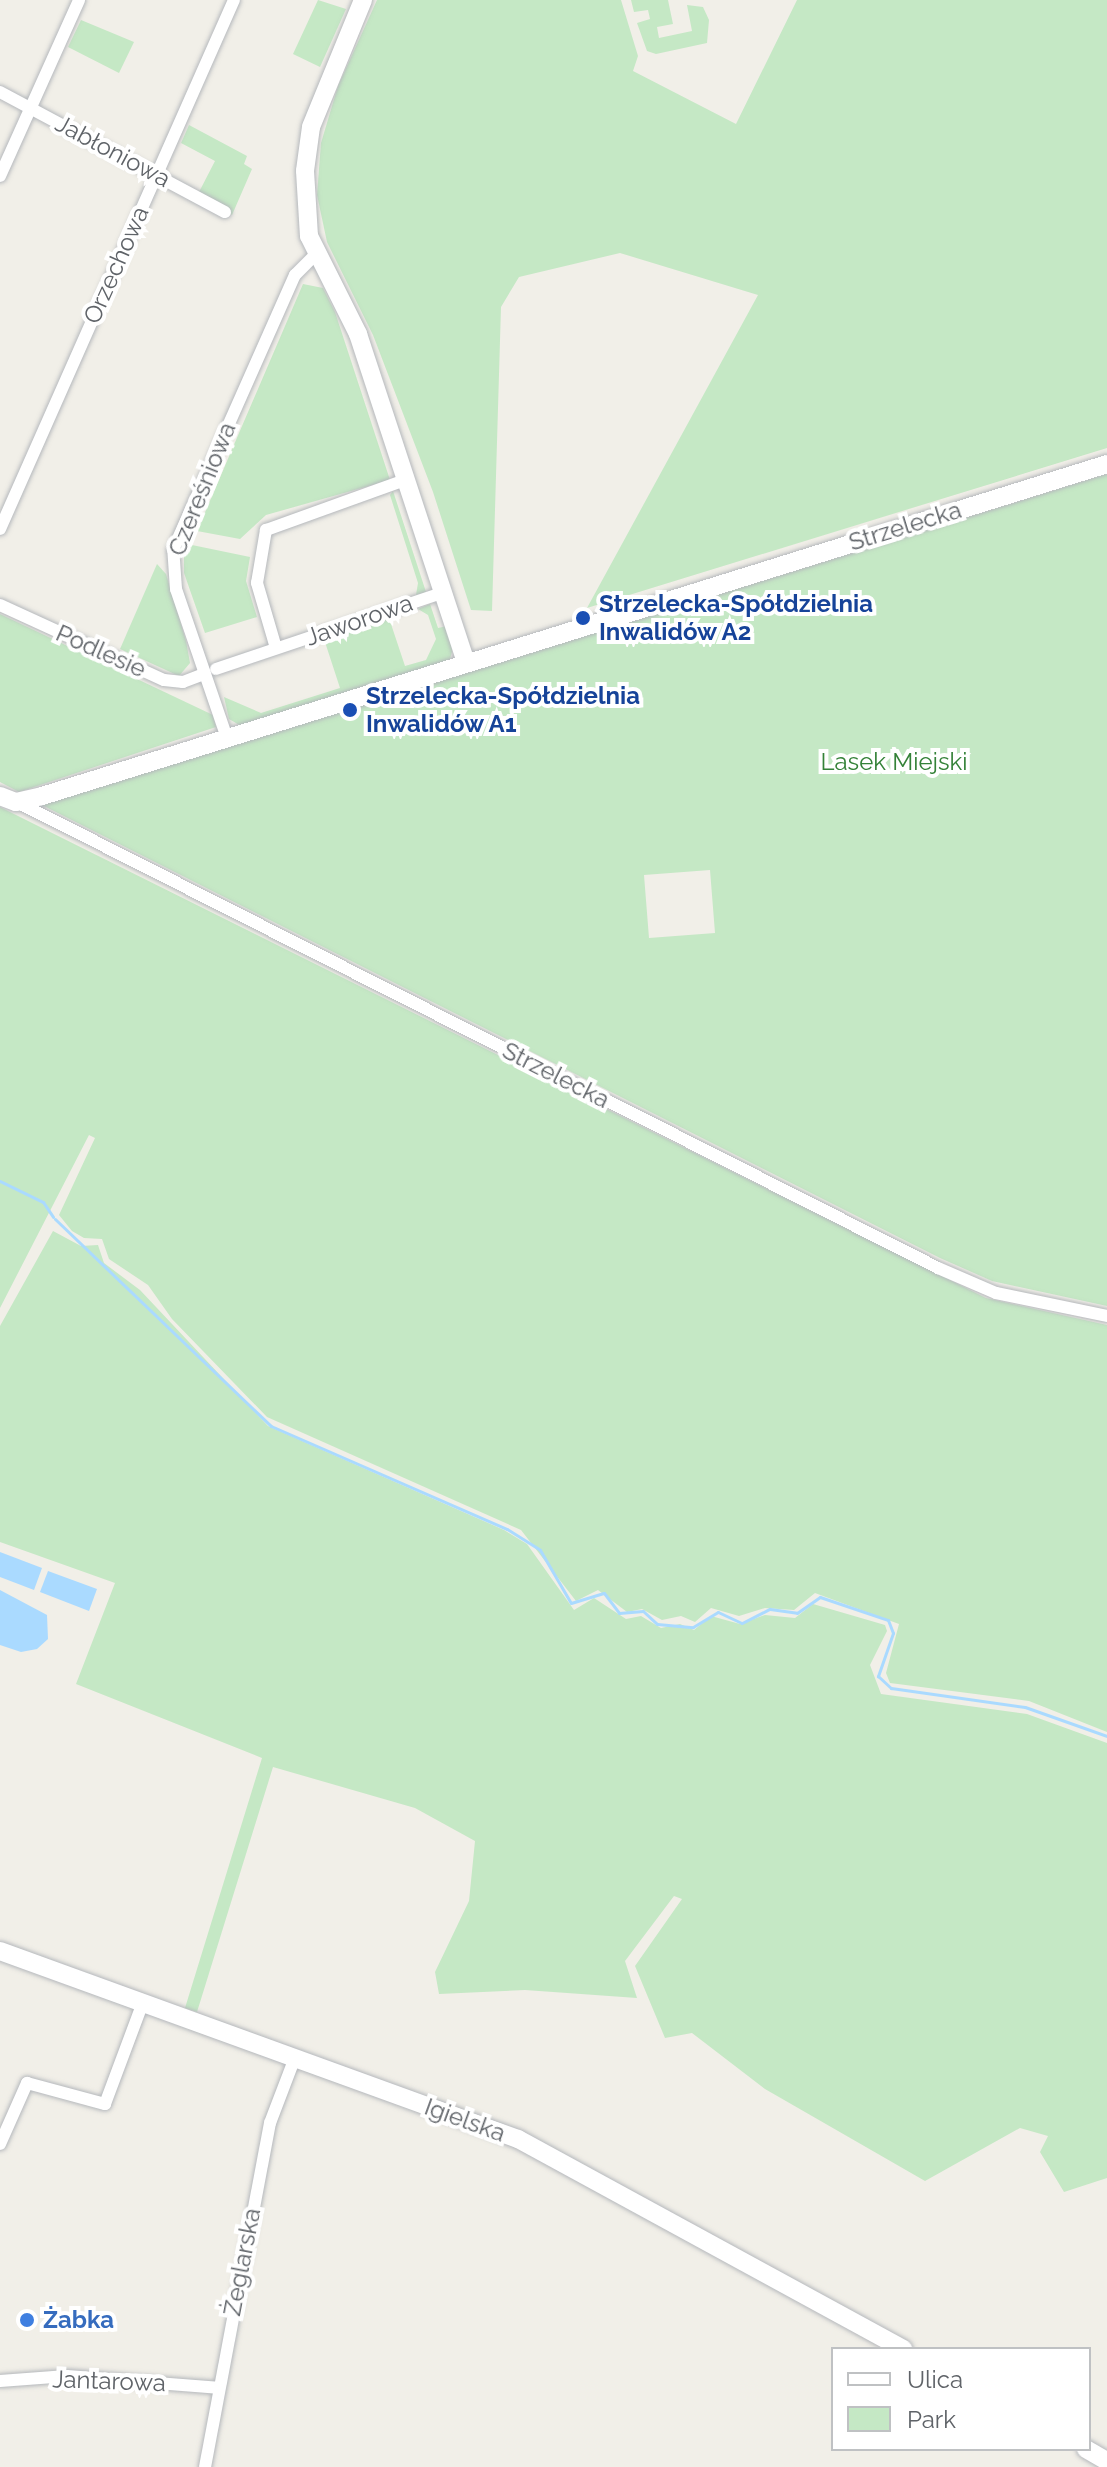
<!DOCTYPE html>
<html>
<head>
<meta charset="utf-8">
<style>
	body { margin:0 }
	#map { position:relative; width:1107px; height:2467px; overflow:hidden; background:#f1efe8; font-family:Raleway,sans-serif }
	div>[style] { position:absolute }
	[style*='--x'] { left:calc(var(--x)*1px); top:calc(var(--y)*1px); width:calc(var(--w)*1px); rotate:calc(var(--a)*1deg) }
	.green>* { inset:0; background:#c5e8c5 }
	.water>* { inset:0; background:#aadaff }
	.stream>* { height:3px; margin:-1.5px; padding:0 1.5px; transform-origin:1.5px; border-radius:1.5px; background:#aadaff }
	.roads { filter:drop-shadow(0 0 2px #b5b8bc) drop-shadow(0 0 2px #b5b8bc) }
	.street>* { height:12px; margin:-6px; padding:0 6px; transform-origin:6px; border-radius:6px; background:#fff }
	.secondary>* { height:18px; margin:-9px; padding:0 9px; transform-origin:9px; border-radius:9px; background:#fff }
	.dots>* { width:22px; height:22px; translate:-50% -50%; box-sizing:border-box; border:4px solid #fff; border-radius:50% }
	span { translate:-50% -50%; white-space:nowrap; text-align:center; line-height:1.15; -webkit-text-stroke:8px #fff; paint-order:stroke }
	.street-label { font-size:24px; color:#5f6368 }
	.transit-label { font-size:24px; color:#164399; font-weight:700 }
	.left { translate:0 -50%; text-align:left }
	.park-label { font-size:24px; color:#348238 }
	.shop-label { font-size:24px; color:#366cbe; font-weight:700 }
	.legend { position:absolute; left:831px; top:2347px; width:260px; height:104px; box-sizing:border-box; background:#fff; border:2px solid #bfc1c3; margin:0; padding:10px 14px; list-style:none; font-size:24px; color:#5f6368 }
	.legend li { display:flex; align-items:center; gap:16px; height:40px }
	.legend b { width:40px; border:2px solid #bfc1c3 }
</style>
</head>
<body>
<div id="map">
	<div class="green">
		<i style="clip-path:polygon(318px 0,346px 9px,320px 67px,293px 54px)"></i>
		<i style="clip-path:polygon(377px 0,621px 0,638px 56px,633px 71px,736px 124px,797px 0,1107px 0,1107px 448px,587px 608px,758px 295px,620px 253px,519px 277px,501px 307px,492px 611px,471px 610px,433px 492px,373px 335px,327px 242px,317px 195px,321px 143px,338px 86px)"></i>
		<i style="clip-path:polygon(631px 0,668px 0,673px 24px,657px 27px,659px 38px,692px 31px,687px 5px,703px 7px,709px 20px,707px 43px,656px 54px,647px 51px,637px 23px,650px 19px,648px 10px,634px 12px)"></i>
		<i style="clip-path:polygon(81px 20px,134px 42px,119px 73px,68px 47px)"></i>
		<i style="clip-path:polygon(189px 125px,247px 156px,244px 164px,252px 169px,232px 215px,198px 194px,215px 161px,181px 143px)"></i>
		<i style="clip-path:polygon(303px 284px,323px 288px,335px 312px,390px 480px,266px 515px,240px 539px,197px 531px)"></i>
		<i style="clip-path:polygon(evenodd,1107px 474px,1107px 1306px,992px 1281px,940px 1258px,42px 805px,1107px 474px,710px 870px,715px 933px,649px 938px,644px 875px,710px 870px)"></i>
		<i style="clip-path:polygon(393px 491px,426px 592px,416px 595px,418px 583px,390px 495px)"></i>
		<i style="clip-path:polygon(192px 545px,250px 557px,246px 581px,257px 617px,205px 633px,184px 573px,184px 553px)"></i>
		<i style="clip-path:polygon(157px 564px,166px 574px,186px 641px,190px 663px,179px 676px,120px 649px)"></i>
		<i style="clip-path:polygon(430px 604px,438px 628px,447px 626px,453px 648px,450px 659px,439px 666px,241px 726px,229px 719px,224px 697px,261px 713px,340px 688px,324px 639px,389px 618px,405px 666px,426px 660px,436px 639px,428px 615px,418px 609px)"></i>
		<i style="clip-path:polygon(0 614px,213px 715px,216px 727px,19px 792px,0 782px)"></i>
		<i style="clip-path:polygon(0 807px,986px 1298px,1107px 1325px,1107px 1732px,1029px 1701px,890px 1683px,886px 1673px,899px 1624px,815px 1593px,794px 1610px,765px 1608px,739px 1616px,711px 1608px,695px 1622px,681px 1616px,662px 1620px,642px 1609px,627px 1612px,598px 1590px,576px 1601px,521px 1530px,267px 1417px,172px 1319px,148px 1285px,109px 1259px,102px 1239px,84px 1238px,72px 1231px,59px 1215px,95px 1138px,89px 1135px,0 1308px)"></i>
		<i style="clip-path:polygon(53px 1231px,81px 1246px,98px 1245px,104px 1263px,140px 1290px,268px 1426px,504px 1530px,527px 1544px,574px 1610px,594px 1598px,626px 1619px,641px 1616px,661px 1628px,680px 1624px,694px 1630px,711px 1616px,740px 1624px,765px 1615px,795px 1618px,813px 1604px,885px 1625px,887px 1631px,870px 1665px,881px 1694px,1027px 1714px,1107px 1743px,1107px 2178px,1064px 2192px,1040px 2152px,1048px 2136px,1020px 2128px,925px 2181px,765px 2089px,692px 2033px,665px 2038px,635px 1966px,682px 1899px,674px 1896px,625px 1961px,637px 1998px,525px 1990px,439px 1994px,435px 1972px,469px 1901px,475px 1841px,415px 1808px,273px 1767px,197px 2012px,185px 2008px,262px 1758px,76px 1684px,115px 1583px,0 1542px,0 1326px)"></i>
	</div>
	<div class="water">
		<i style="clip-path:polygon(0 1552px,42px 1568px,34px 1590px,0 1577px)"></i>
		<i style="clip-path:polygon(48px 1571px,97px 1589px,89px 1611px,40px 1592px)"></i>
		<i style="clip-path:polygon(0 1590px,47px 1615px,48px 1639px,37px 1649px,21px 1652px,0 1645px)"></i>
	</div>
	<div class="stream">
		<i style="--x:0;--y:1181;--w:48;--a:26"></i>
		<i style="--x:43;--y:1202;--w:18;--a:56"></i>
		<i style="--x:55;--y:1219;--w:299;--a:43.8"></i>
		<i style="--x:271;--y:1426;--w:257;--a:23.6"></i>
		<i style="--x:507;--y:1529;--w:39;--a:32"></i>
		<i style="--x:540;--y:1550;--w:61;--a:59.7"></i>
		<i style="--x:571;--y:1603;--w:34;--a:-17"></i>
		<i style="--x:604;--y:1593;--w:25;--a:53"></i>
		<i style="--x:619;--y:1613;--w:24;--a:-5"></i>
		<i style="--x:643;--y:1611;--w:19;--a:43"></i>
		<i style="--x:657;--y:1624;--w:36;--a:5"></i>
		<i style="--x:693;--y:1627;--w:29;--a:-31"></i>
		<i style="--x:718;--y:1612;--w:26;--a:25"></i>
		<i style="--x:742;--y:1623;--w:31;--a:-27"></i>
		<i style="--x:770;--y:1609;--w:27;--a:8"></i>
		<i style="--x:797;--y:1613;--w:28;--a:-35"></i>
		<i style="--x:820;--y:1597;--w:72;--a:18.7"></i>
		<i style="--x:888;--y:1620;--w:14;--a:69"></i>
		<i style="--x:893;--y:1633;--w:46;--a:109.2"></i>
		<i style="--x:878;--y:1676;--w:18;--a:43"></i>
		<i style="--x:891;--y:1688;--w:135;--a:8.1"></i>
		<i style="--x:1025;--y:1707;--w:87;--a:19.5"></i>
	</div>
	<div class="roads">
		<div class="street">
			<i style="--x:0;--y:92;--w:255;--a:28.1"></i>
			<i style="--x:0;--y:176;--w:193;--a:-65.8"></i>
			<i style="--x:0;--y:529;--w:578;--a:-66.14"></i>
			<i style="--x:0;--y:605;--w:180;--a:24.6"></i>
			<i style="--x:164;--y:680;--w:19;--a:6"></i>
			<i style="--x:183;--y:682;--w:22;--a:-21"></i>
			<i style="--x:276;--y:648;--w:68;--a:-106.3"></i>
			<i style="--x:257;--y:583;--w:54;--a:-80.4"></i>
			<i style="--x:266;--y:530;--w:148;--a:-19.8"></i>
			<i style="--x:216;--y:669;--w:238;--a:-18.6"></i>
			<i style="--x:227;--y:738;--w:157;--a:-108.9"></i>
			<i style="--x:176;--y:589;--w:39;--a:-94"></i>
			<i style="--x:173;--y:550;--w:301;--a:-66.1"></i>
			<i style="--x:295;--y:275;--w:30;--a:-45"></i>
			<i style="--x:17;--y:802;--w:1032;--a:26.84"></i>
			<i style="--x:938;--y:1268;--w:63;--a:23.3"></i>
			<i style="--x:996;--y:1293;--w:113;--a:11.7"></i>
			<i style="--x:0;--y:2144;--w:67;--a:-66.1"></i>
			<i style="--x:27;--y:2083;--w:81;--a:15.1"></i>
			<i style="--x:105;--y:2104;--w:106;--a:-69.5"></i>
			<i style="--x:0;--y:2381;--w:67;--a:-4.3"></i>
			<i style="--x:67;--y:2376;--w:151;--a:4.5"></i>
			<i style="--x:205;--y:2467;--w:350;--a:-79.3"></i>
			<i style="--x:270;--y:2123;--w:67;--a:-69.1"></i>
		</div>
		<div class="secondary">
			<i style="--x:363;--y:0;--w:137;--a:112.3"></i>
			<i style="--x:311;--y:127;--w:44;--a:97.8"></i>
			<i style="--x:305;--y:171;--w:65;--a:86.5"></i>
			<i style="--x:309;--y:236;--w:110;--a:63.4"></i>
			<i style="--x:358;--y:334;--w:346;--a:71.8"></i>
			<i style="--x:0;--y:796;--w:17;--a:21"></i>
			<i style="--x:16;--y:802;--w:27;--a:-13"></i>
			<i style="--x:42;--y:796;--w:1116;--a:-17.31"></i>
			<i style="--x:0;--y:1951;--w:551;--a:19.95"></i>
			<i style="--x:518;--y:2139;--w:439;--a:28.6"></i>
			<i style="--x:1086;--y:2449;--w:24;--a:30"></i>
		</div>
	</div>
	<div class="dots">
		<i style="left:583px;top:618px;background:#1a4fb4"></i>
		<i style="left:350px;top:710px;background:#1a4fb4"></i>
		<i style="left:27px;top:2320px;background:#3f7fe0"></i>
	</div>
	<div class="street-label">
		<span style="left:113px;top:151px;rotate:28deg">Jabłoniowa</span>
		<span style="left:116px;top:265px;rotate:-66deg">Orzechowa</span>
		<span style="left:202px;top:489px;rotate:-68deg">Czereśniowa</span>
		<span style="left:905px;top:526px;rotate:-17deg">Strzelecka</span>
		<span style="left:359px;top:620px;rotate:-19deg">Jaworowa</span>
		<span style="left:101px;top:651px;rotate:24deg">Podlesie</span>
		<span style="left:556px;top:1075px;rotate:27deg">Strzelecka</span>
		<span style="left:465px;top:2120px;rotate:20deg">Igielska</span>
		<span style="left:242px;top:2262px;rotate:-79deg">Żeglarska</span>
		<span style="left:109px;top:2381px;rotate:2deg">Jantarowa</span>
	</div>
	<div class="transit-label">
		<span class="left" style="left:599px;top:618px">Strzelecka-Spółdzielnia<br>Inwalidów A2</span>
		<span class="left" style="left:366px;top:710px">Strzelecka-Spółdzielnia<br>Inwalidów A1</span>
	</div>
	<div class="park-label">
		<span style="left:894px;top:762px">Lasek Miejski</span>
	</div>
	<div class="shop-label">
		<span class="left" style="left:43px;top:2320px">Żabka</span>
	</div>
	<ul class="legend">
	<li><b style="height:10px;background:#fff"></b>Ulica</li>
	<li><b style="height:22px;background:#c5e8c5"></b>Park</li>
	</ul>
</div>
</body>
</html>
